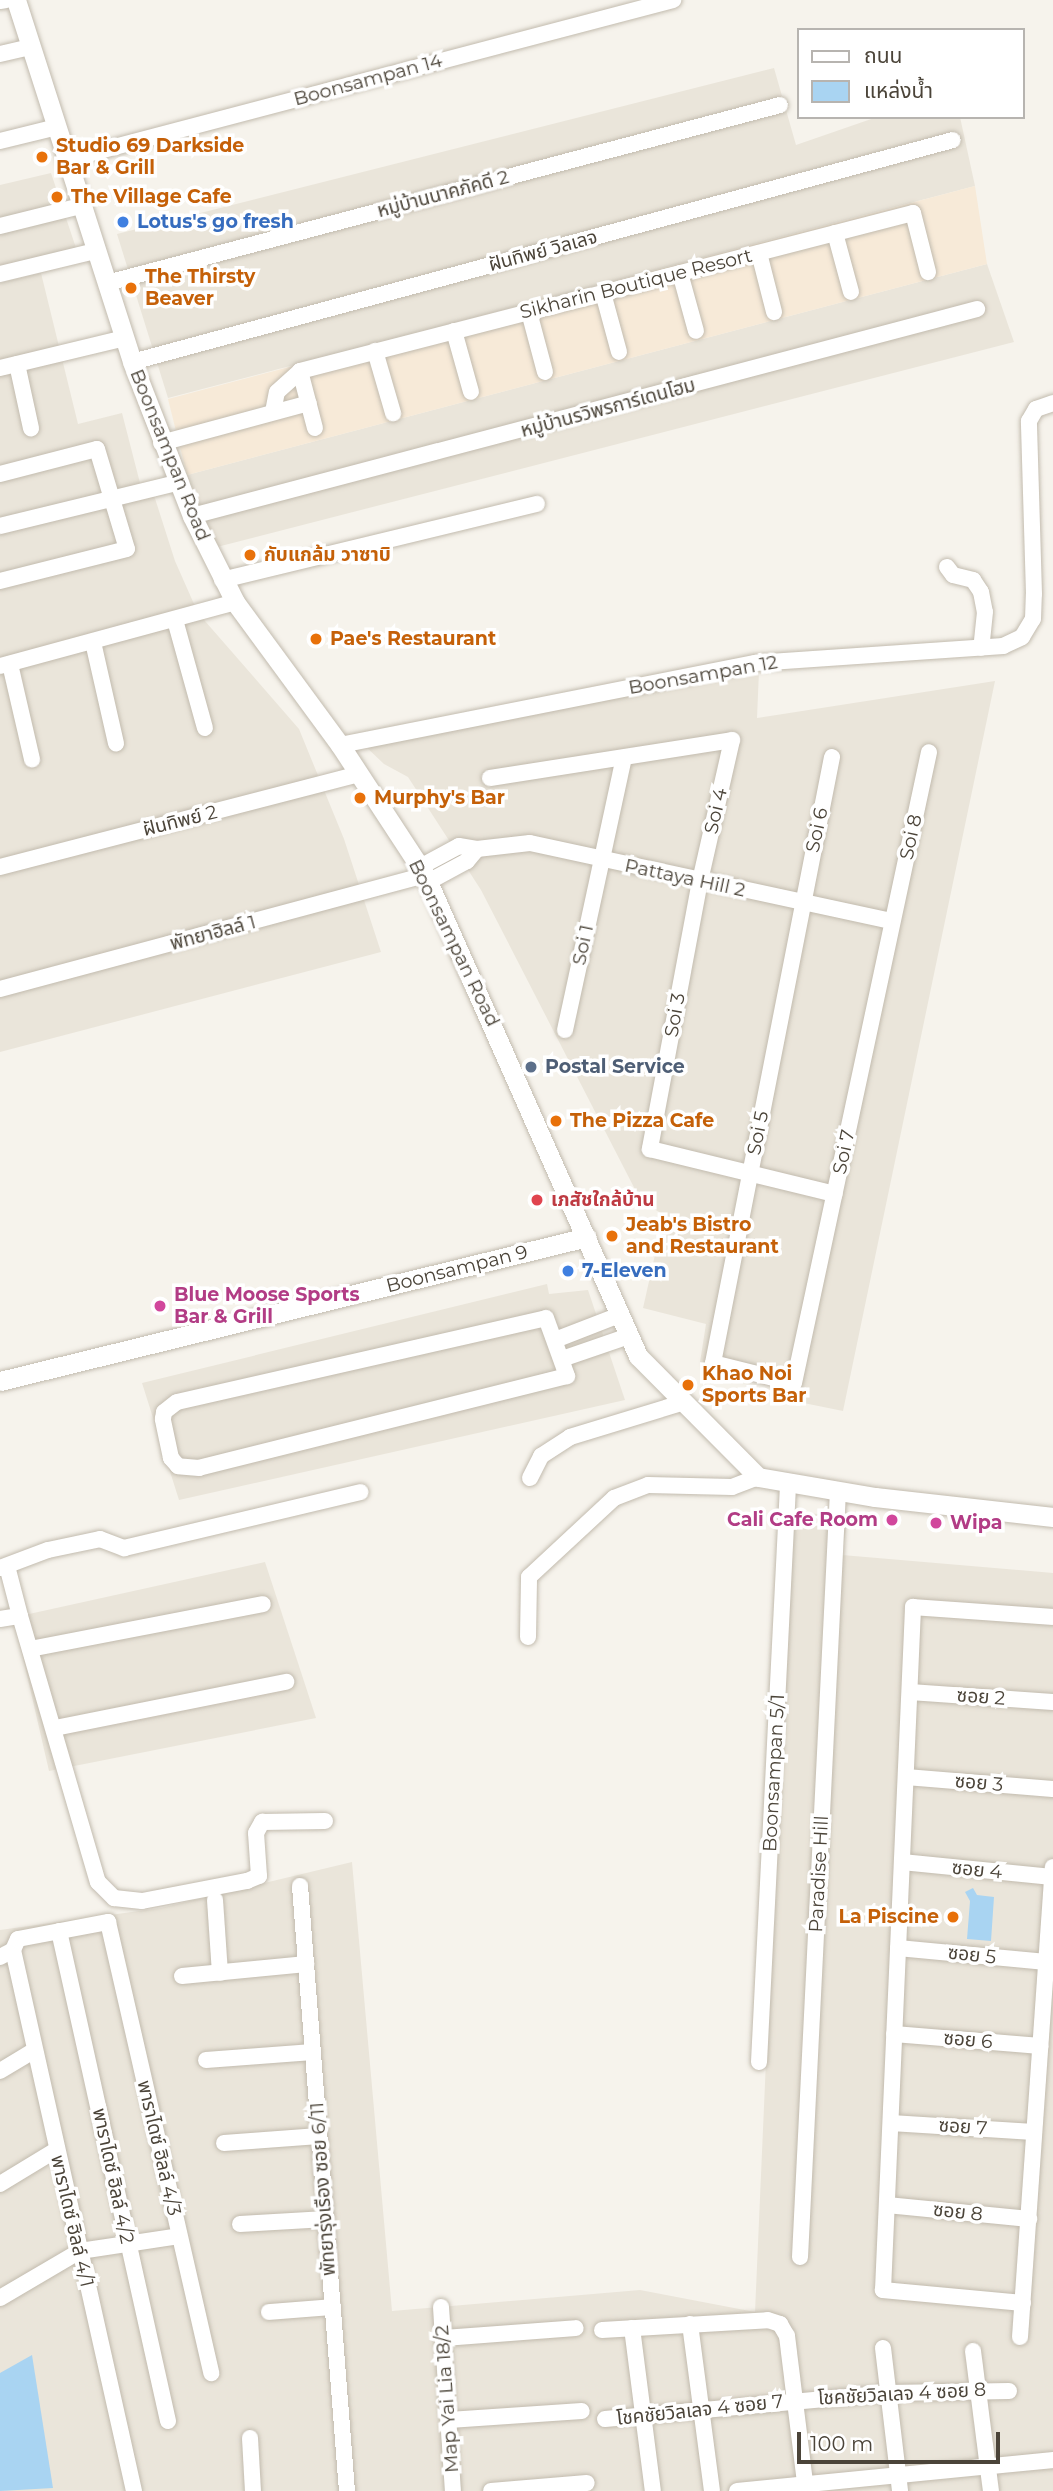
<!DOCTYPE html>
<html>
<head>
<meta charset="utf-8">
<style>
	body { margin:0 }
	#map { position:relative; width:1053px; height:2491px; overflow:hidden; background:#f6f3ec; font-family:Montserrat,"Noto Sans Thai",sans-serif }
	div>[style] { position:absolute }
	[style*='--x'] { left:calc(var(--x)*1px); top:calc(var(--y)*1px); width:calc(var(--w)*1px); rotate:calc(var(--a)*1deg) }
	.residential>* { inset:0; background:#eae5da }
	.commercial>* { inset:0; background:#f7ead8 }
	.water>* { inset:0; background:#a9d4f2 }
	.roads { filter:drop-shadow(0 0 2px #c2bbae) drop-shadow(0 0 2px #c2bbae) }
	.minor>* { height:16px; margin:-8px; padding:0 8px; transform-origin:8px; border-radius:8px; background:#fff }
	.tertiary>* { height:19px; margin:-9.5px; padding:0 9.5px; transform-origin:9.5px; border-radius:9.5px; background:#fff }
	.dots>* { width:19px; height:19px; translate:-50% -50%; box-sizing:border-box; border:4px solid #fff; border-radius:50% }
	span { translate:-50% -50%; white-space:nowrap; text-align:center; line-height:1.15; -webkit-text-stroke:7px #fff; paint-order:stroke }
	.street-label { font-size:19px; color:#4b4439 }
	.food-label { font-size:19px; color:#c56008; font-weight:700 }
	.left { translate:0 -50%; text-align:left }
	.right { translate:-100% -50%; text-align:right }
	.shop-label { font-size:19px; color:#366cbe; font-weight:700 }
	.service-label { font-size:19px; color:#4e5e75; font-weight:700 }
	.health-label { font-size:19px; color:#be3a42; font-weight:700 }
	.hotel-label { font-size:19px; color:#b23c85; font-weight:700 }
	.legend { position:absolute; left:797px; top:28px; width:228px; height:91px; box-sizing:border-box; background:#fff; border:2px solid #b7b4b0; margin:0; padding:9px 12px; list-style:none; font-size:21px; color:#4b4439 }
	.legend li { display:flex; align-items:center; gap:14px; height:35px }
	.legend b { width:35px; border:2px solid #b7b4b0 }
	.scale { position:absolute; left:797px; top:2432px; width:203px; height:32px; box-sizing:border-box; border:4px solid #4b4439; border-top:0; padding-left:9px; font-size:21px; line-height:24px; white-space:nowrap; color:#4b4439; -webkit-text-stroke:5px #fff; paint-order:stroke }
</style>
</head>
<body>
<div id="map">
	<div class="residential">
		<i style="clip-path:polygon(774px 68px,796px 145px,877px 117px,960px 117px,975px 186px,168px 398px,117px 234px)"></i>
		<i style="clip-path:polygon(51px 173px,76px 248px,0 267px,0 185px)"></i>
		<i style="clip-path:polygon(987px 264px,1014px 342px,217px 547px,187px 475px)"></i>
		<i style="clip-path:polygon(41px 273px,78px 424px,122px 413px,140px 483px,152px 489px,175px 561px,198px 613px,299px 729px,344px 839px,381px 952px,0 1052px,0 283px)"></i>
		<i style="clip-path:polygon(759px 671px,757px 718px,995px 681px,843px 1411px,784px 1399px,784px 1383px,700px 1362px,706px 1324px,643px 1308px,664px 1215px,641px 1201px,481px 890px,408px 777px,384px 764px,363px 744px)"></i>
		<i style="clip-path:polygon(547px 1284px,549px 1294px,588px 1290px,625px 1400px,179px 1500px,142px 1383px)"></i>
		<i style="clip-path:polygon(790px 1512px,848px 1516px,842px 1555px,1053px 1573px,1053px 2491px,0 2491px,0 1930px,161px 1908px,352px 1862px,392px 2311px,640px 2290px,755px 2312px)"></i>
		<i style="clip-path:polygon(265px 1562px,316px 1718px,49px 1771px,15px 1623px,20px 1616px)"></i>
	</div>
	<div class="commercial">
		<i style="clip-path:polygon(975px 186px,987px 264px,187px 475px,168px 399px)"></i>
	</div>
	<div class="water">
		<i style="clip-path:polygon(973px 1888px,977px 1895px,994px 1897px,991px 1941px,967px 1939px,970px 1901px,965px 1892px)"></i>
		<i style="clip-path:polygon(32px 2355px,53px 2488px,0 2491px,0 2373px)"></i>
	</div>
	<div class="roads">
		<div class="minor">
			<i style="--x:0;--y:1;--w:6;--a:-9"></i>
			<i style="--x:0;--y:54;--w:31;--a:-13"></i>
			<i style="--x:0;--y:141;--w:55;--a:-13.8"></i>
			<i style="--x:65;--y:160;--w:629;--a:-14.74"></i>
			<i style="--x:0;--y:226;--w:82;--a:-14"></i>
			<i style="--x:835;--y:233;--w:61;--a:74.8"></i>
			<i style="--x:759;--y:253;--w:61;--a:75.7"></i>
			<i style="--x:680;--y:273;--w:60;--a:74.6"></i>
			<i style="--x:0;--y:274;--w:98;--a:-13.6"></i>
			<i style="--x:107;--y:283;--w:696;--a:-14.81"></i>
			<i style="--x:603;--y:293;--w:61;--a:74.8"></i>
			<i style="--x:529;--y:312;--w:62;--a:75.1"></i>
			<i style="--x:454;--y:331;--w:63;--a:74.4"></i>
			<i style="--x:375;--y:351;--w:65;--a:73.8"></i>
			<i style="--x:132;--y:362;--w:850;--a:-15.13"></i>
			<i style="--x:17;--y:364;--w:66;--a:77.7"></i>
			<i style="--x:0;--y:368;--w:129;--a:-13.5"></i>
			<i style="--x:300;--y:371;--w:59;--a:75.3"></i>
			<i style="--x:273;--y:412;--w:20;--a:-79"></i>
			<i style="--x:277;--y:392;--w:31;--a:-42"></i>
			<i style="--x:300;--y:371;--w:633;--a:-14.45"></i>
			<i style="--x:913;--y:213;--w:61;--a:75.7"></i>
			<i style="--x:161;--y:443;--w:153;--a:-15.1"></i>
			<i style="--x:0;--y:474;--w:100;--a:-14.5"></i>
			<i style="--x:97;--y:449;--w:104;--a:73.3"></i>
			<i style="--x:127;--y:549;--w:131;--a:165.9"></i>
			<i style="--x:192;--y:516;--w:812;--a:-14.77"></i>
			<i style="--x:0;--y:526;--w:182;--a:-13.7"></i>
			<i style="--x:947;--y:567;--w:10;--a:53"></i>
			<i style="--x:953;--y:575;--w:21;--a:14"></i>
			<i style="--x:973;--y:580;--w:14;--a:56"></i>
			<i style="--x:981;--y:592;--w:20;--a:79"></i>
			<i style="--x:985;--y:612;--w:36;--a:96"></i>
			<i style="--x:222;--y:580;--w:324;--a:-13.6"></i>
			<i style="--x:175;--y:620;--w:112;--a:74.5"></i>
			<i style="--x:93;--y:642;--w:104;--a:77.2"></i>
			<i style="--x:10;--y:664;--w:98;--a:77"></i>
			<i style="--x:0;--y:666;--w:244;--a:-15.2"></i>
			<i style="--x:340;--y:745;--w:423;--a:-11.2"></i>
			<i style="--x:755;--y:663;--w:249;--a:-3.9"></i>
			<i style="--x:1003;--y:646;--w:21;--a:-25"></i>
			<i style="--x:1022;--y:637;--w:21;--a:-59"></i>
			<i style="--x:1033;--y:619;--w:25;--a:-88"></i>
			<i style="--x:1034;--y:594;--w:173;--a:-91.7"></i>
			<i style="--x:1029;--y:421;--w:14;--a:-60"></i>
			<i style="--x:1036;--y:409;--w:18;--a:-19"></i>
			<i style="--x:832;--y:757;--w:618;--a:101.11"></i>
			<i style="--x:713;--y:1363;--w:83;--a:13.9"></i>
			<i style="--x:794;--y:1383;--w:645;--a:-77.92"></i>
			<i style="--x:490;--y:778;--w:245;--a:-8.9"></i>
			<i style="--x:732;--y:740;--w:145;--a:102.8"></i>
			<i style="--x:700;--y:881;--w:273;--a:100.6"></i>
			<i style="--x:650;--y:1149;--w:190;--a:13.7"></i>
			<i style="--x:477;--y:849;--w:53;--a:-6.5"></i>
			<i style="--x:530;--y:843;--w:370;--a:12.2"></i>
			<i style="--x:0;--y:867;--w:372;--a:-14.5"></i>
			<i style="--x:420;--y:867;--w:44;--a:-28.3"></i>
			<i style="--x:459;--y:846;--w:18;--a:9"></i>
			<i style="--x:477;--y:849;--w:16;--a:130"></i>
			<i style="--x:467;--y:861;--w:44;--a:151.7"></i>
			<i style="--x:0;--y:989;--w:440;--a:-15"></i>
			<i style="--x:565;--y:1030;--w:278;--a:-77.8"></i>
			<i style="--x:546;--y:1318;--w:62;--a:70.1"></i>
			<i style="--x:567;--y:1376;--w:379;--a:166"></i>
			<i style="--x:199;--y:1468;--w:21;--a:-175"></i>
			<i style="--x:178;--y:1466;--w:11;--a:-131"></i>
			<i style="--x:171;--y:1458;--w:40;--a:-102"></i>
			<i style="--x:163;--y:1419;--w:7;--a:-82"></i>
			<i style="--x:164;--y:1412;--w:16;--a:-38"></i>
			<i style="--x:177;--y:1402;--w:378;--a:-12.8"></i>
			<i style="--x:555;--y:1340;--w:66;--a:-21.2"></i>
			<i style="--x:562;--y:1359;--w:68;--a:-19"></i>
			<i style="--x:530;--y:1478;--w:25;--a:-63"></i>
			<i style="--x:541;--y:1456;--w:35;--a:-33"></i>
			<i style="--x:570;--y:1437;--w:116;--a:-17"></i>
			<i style="--x:7;--y:1566;--w:52;--a:75.4"></i>
			<i style="--x:0;--y:1568;--w:51;--a:-20.6"></i>
			<i style="--x:48;--y:1550;--w:53;--a:-11.9"></i>
			<i style="--x:100;--y:1539;--w:26;--a:21"></i>
			<i style="--x:124;--y:1548;--w:243;--a:-13.3"></i>
			<i style="--x:0;--y:1619;--w:20;--a:-9"></i>
			<i style="--x:20;--y:1616;--w:277;--a:73.7"></i>
			<i style="--x:98;--y:1882;--w:23;--a:45"></i>
			<i style="--x:114;--y:1898;--w:28;--a:6"></i>
			<i style="--x:142;--y:1901;--w:107;--a:-10.8"></i>
			<i style="--x:247;--y:1881;--w:13;--a:-23"></i>
			<i style="--x:259;--y:1876;--w:43;--a:-94"></i>
			<i style="--x:256;--y:1833;--w:13;--a:-61"></i>
			<i style="--x:262;--y:1822;--w:63;--a:-0.9"></i>
			<i style="--x:528;--y:1637;--w:60;--a:-89"></i>
			<i style="--x:529;--y:1577;--w:116;--a:-42.9"></i>
			<i style="--x:614;--y:1498;--w:36;--a:-21"></i>
			<i style="--x:648;--y:1485;--w:84;--a:1.4"></i>
			<i style="--x:732;--y:1487;--w:28;--a:-21"></i>
			<i style="--x:30;--y:1649;--w:237;--a:-10.9"></i>
			<i style="--x:910;--y:1692;--w:143;--a:4"></i>
			<i style="--x:55;--y:1728;--w:236;--a:-11.3"></i>
			<i style="--x:906;--y:1777;--w:147;--a:4.7"></i>
			<i style="--x:902;--y:1862;--w:151;--a:5.7"></i>
			<i style="--x:300;--y:1886;--w:607;--a:85.56"></i>
			<i style="--x:215;--y:1900;--w:73;--a:86.1"></i>
			<i style="--x:59;--y:1931;--w:502;--a:77.46"></i>
			<i style="--x:898;--y:1948;--w:149;--a:5.4"></i>
			<i style="--x:13;--y:1950;--w:554;--a:77.39"></i>
			<i style="--x:0;--y:1957;--w:15;--a:-28"></i>
			<i style="--x:13;--y:1950;--w:12;--a:-66"></i>
			<i style="--x:18;--y:1939;--w:92;--a:-10.7"></i>
			<i style="--x:108;--y:1922;--w:463;--a:77.1"></i>
			<i style="--x:182;--y:1976;--w:125;--a:-5.5"></i>
			<i style="--x:894;--y:2034;--w:147;--a:4.7"></i>
			<i style="--x:206;--y:2060;--w:107;--a:-4.3"></i>
			<i style="--x:759;--y:2062;--w:578;--a:-87.12"></i>
			<i style="--x:0;--y:2071;--w:39;--a:-31"></i>
			<i style="--x:891;--y:2123;--w:143;--a:3.6"></i>
			<i style="--x:224;--y:2143;--w:95;--a:-4.2"></i>
			<i style="--x:0;--y:2184;--w:66;--a:-31.3"></i>
			<i style="--x:887;--y:2205;--w:143;--a:5.6"></i>
			<i style="--x:240;--y:2224;--w:86;--a:-3.3"></i>
			<i style="--x:800;--y:2257;--w:767;--a:-87.16"></i>
			<i style="--x:0;--y:2298;--w:93;--a:-30.4"></i>
			<i style="--x:80;--y:2251;--w:100;--a:-8.6"></i>
			<i style="--x:1023;--y:2303;--w:141;--a:-174.7"></i>
			<i style="--x:883;--y:2290;--w:684;--a:-87.48"></i>
			<i style="--x:913;--y:1607;--w:140;--a:4.1"></i>
			<i style="--x:441;--y:2307;--w:184;--a:86.3"></i>
			<i style="--x:269;--y:2312;--w:64;--a:-4.5"></i>
			<i style="--x:690;--y:2324;--w:168;--a:82.5"></i>
			<i style="--x:632;--y:2328;--w:164;--a:82.7"></i>
			<i style="--x:602;--y:2330;--w:166;--a:-3.4"></i>
			<i style="--x:768;--y:2320;--w:13;--a:18"></i>
			<i style="--x:780;--y:2324;--w:14;--a:60"></i>
			<i style="--x:787;--y:2336;--w:156;--a:83"></i>
			<i style="--x:1020;--y:2337;--w:471;--a:-86"></i>
			<i style="--x:444;--y:2338;--w:132;--a:-4.3"></i>
			<i style="--x:883;--y:2348;--w:144;--a:83.2"></i>
			<i style="--x:973;--y:2351;--w:141;--a:82.7"></i>
			<i style="--x:605;--y:2419;--w:284;--a:-5.2"></i>
			<i style="--x:888;--y:2393;--w:121;--a:-0.9"></i>
			<i style="--x:449;--y:2420;--w:133;--a:-3.9"></i>
			<i style="--x:250;--y:2438;--w:53;--a:86.8"></i>
			<i style="--x:491;--y:2491;--w:96;--a:-4.8"></i>
			<i style="--x:737;--y:2491;--w:318;--a:-5.6"></i>
		</div>
		<div class="tertiary">
			<i style="--x:16;--y:0;--w:380;--a:72.2"></i>
			<i style="--x:132;--y:362;--w:165;--a:68.7"></i>
			<i style="--x:192;--y:516;--w:96;--a:63.4"></i>
			<i style="--x:235;--y:602;--w:177;--a:53.7"></i>
			<i style="--x:340;--y:745;--w:155;--a:56.8"></i>
			<i style="--x:425;--y:875;--w:526;--a:66.11"></i>
			<i style="--x:638;--y:1356;--w:170;--a:45.2"></i>
			<i style="--x:758;--y:1477;--w:119;--a:9.7"></i>
			<i style="--x:875;--y:1497;--w:179;--a:6.4"></i>
			<i style="--x:0;--y:1381;--w:604;--a:-13.78"></i>
		</div>
	</div>
	<div class="dots">
		<i style="left:42px;top:157px;background:#e8710a"></i>
		<i style="left:57px;top:197px;background:#e8710a"></i>
		<i style="left:123px;top:222px;background:#3f7fe0"></i>
		<i style="left:131px;top:288px;background:#e8710a"></i>
		<i style="left:250px;top:555px;background:#e8710a"></i>
		<i style="left:316px;top:639px;background:#e8710a"></i>
		<i style="left:360px;top:798px;background:#e8710a"></i>
		<i style="left:531px;top:1067px;background:#5c6f8a"></i>
		<i style="left:556px;top:1121px;background:#e8710a"></i>
		<i style="left:537px;top:1200px;background:#e0444e"></i>
		<i style="left:612px;top:1236px;background:#e8710a"></i>
		<i style="left:568px;top:1271px;background:#3f7fe0"></i>
		<i style="left:160px;top:1306px;background:#d1479c"></i>
		<i style="left:688px;top:1385px;background:#e8710a"></i>
		<i style="left:892px;top:1520px;background:#d1479c"></i>
		<i style="left:936px;top:1523px;background:#d1479c"></i>
		<i style="left:953px;top:1917px;background:#e8710a"></i>
	</div>
	<div class="street-label">
		<span style="left:368px;top:80px;rotate:-15deg">Boonsampan 14</span>
		<span style="left:443px;top:194px;rotate:-15deg">หมู่บ้านนาคภัคดี 2</span>
		<span style="left:543px;top:251px;rotate:-15deg">ฝันทิพย์ วิลเลจ</span>
		<span style="left:636px;top:284px;rotate:-14deg">Sikharin Boutique Resort</span>
		<span style="left:608px;top:408px;rotate:-15deg">หมู่บ้านรวิพรการ์เดนโฮม</span>
		<span style="left:170px;top:455px;rotate:68deg">Boonsampan Road</span>
		<span style="left:703px;top:675px;rotate:-10deg">Boonsampan 12</span>
		<span style="left:716px;top:811px;rotate:-77deg">Soi 4</span>
		<span style="left:180px;top:821px;rotate:-14deg">ฝันทิพย์ 2</span>
		<span style="left:817px;top:830px;rotate:-78deg">Soi 6</span>
		<span style="left:911px;top:837px;rotate:-78deg">Soi 8</span>
		<span style="left:685px;top:878px;rotate:12deg">Pattaya Hill 2</span>
		<span style="left:213px;top:933px;rotate:-15deg">พัทยาฮิลล์ 1</span>
		<span style="left:454px;top:943px;rotate:64deg">Boonsampan Road</span>
		<span style="left:583px;top:945px;rotate:-78deg">Soi 1</span>
		<span style="left:675px;top:1015px;rotate:-80deg">Soi 3</span>
		<span style="left:758px;top:1133px;rotate:-79deg">Soi 5</span>
		<span style="left:844px;top:1152px;rotate:-78deg">Soi 7</span>
		<span style="left:457px;top:1269px;rotate:-14deg">Boonsampan 9</span>
		<span style="left:981px;top:1697px;rotate:4deg">ซอย 2</span>
		<span style="left:774px;top:1773px;rotate:-87deg">Boonsampan 5/1</span>
		<span style="left:979px;top:1783px;rotate:5deg">ซอย 3</span>
		<span style="left:977px;top:1870px;rotate:6deg">ซอย 4</span>
		<span style="left:819px;top:1874px;rotate:-87deg">Paradise Hill</span>
		<span style="left:972px;top:1955px;rotate:6deg">ซอย 5</span>
		<span style="left:968px;top:2040px;rotate:5deg">ซอย 6</span>
		<span style="left:963px;top:2127px;rotate:4deg">ซอย 7</span>
		<span style="left:159px;top:2148px;rotate:77deg">พาราไดซ์ ฮิลล์ 4/3</span>
		<span style="left:113px;top:2176px;rotate:78deg">พาราไดซ์ ฮิลล์ 4/2</span>
		<span style="left:323px;top:2189px;rotate:-94deg">พัทยารุ่งเรือง ซอย 6/11</span>
		<span style="left:958px;top:2212px;rotate:6deg">ซอย 8</span>
		<span style="left:72px;top:2221px;rotate:77deg">พาราไดซ์ ฮิลล์ 4/1</span>
		<span style="left:902px;top:2394px;rotate:-3deg">โชคชัยวิลเลจ 4 ซอย 8</span>
		<span style="left:447px;top:2399px;rotate:-94deg">Map Yai Lia 18/2</span>
		<span style="left:700px;top:2410px;rotate:-6deg">โชคชัยวิลเลจ 4 ซอย 7</span>
	</div>
	<div class="food-label">
		<span class="left" style="left:56px;top:157px">Studio 69 Darkside<br>Bar &amp; Grill</span>
		<span class="left" style="left:71px;top:197px">The Village Cafe</span>
		<span class="left" style="left:145px;top:288px">The Thirsty<br>Beaver</span>
		<span class="left" style="left:264px;top:555px">กับแกล้ม วาซาบิ</span>
		<span class="left" style="left:330px;top:639px">Pae's Restaurant</span>
		<span class="left" style="left:374px;top:798px">Murphy's Bar</span>
		<span class="left" style="left:570px;top:1121px">The Pizza Cafe</span>
		<span class="left" style="left:626px;top:1236px">Jeab's Bistro<br>and Restaurant</span>
		<span class="left" style="left:702px;top:1385px">Khao Noi<br>Sports Bar</span>
		<span class="right" style="left:939px;top:1917px">La Piscine</span>
	</div>
	<div class="shop-label">
		<span class="left" style="left:137px;top:222px">Lotus's go fresh</span>
		<span class="left" style="left:582px;top:1271px">7-Eleven</span>
	</div>
	<div class="service-label">
		<span class="left" style="left:545px;top:1067px">Postal Service</span>
	</div>
	<div class="health-label">
		<span class="left" style="left:551px;top:1200px">เภสัชใกล้บ้าน</span>
	</div>
	<div class="hotel-label">
		<span class="left" style="left:174px;top:1306px">Blue Moose Sports<br>Bar &amp; Grill</span>
		<span class="right" style="left:878px;top:1520px">Cali Cafe Room</span>
		<span class="left" style="left:950px;top:1523px">Wipa</span>
	</div>
	<ul class="legend">
	<li><b style="height:9px;background:#fff"></b>ถนน</li>
	<li><b style="height:19px;background:#a9d4f2"></b>แหล่งน้ำ</li>
	</ul>
	<div class="scale">100 m</div>
</div>
</body>
</html>
